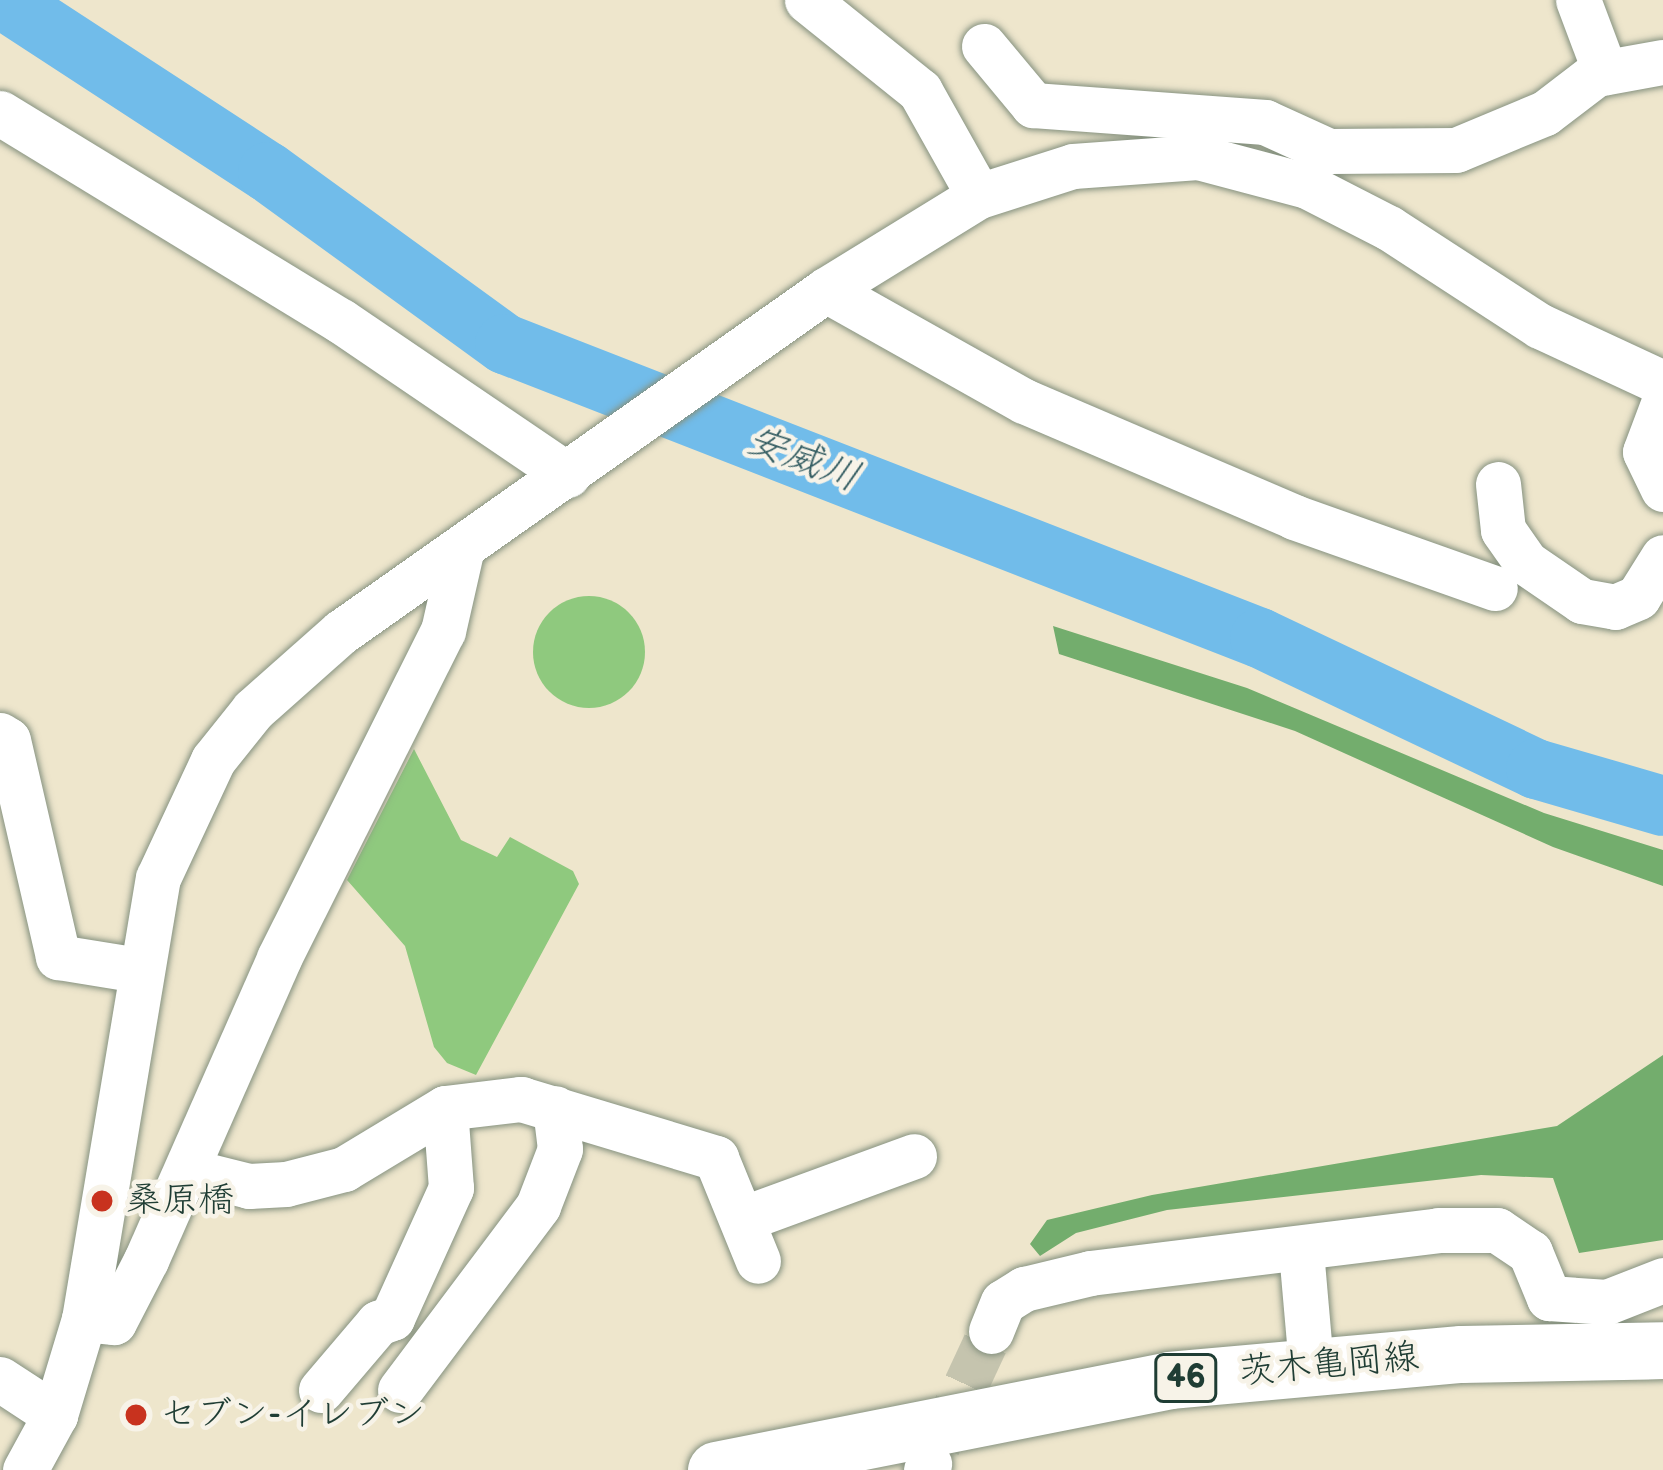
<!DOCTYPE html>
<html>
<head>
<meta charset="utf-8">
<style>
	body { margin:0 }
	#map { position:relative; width:1663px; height:1470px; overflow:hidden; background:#eee6cc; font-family:"Balsamiq Sans","Klee One",sans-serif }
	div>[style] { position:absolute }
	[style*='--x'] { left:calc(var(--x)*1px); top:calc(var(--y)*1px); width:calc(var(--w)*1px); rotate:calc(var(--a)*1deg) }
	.green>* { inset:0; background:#8fc97e }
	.round { border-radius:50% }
	.forest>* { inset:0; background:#73ad6d }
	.river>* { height:60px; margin:-30px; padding:0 30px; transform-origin:30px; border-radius:30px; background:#71bcea }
	.minor-tunnel>* { height:45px; margin-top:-22.5px; transform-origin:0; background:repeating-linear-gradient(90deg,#c5c4ae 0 45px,transparent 0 67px) }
	.roads { filter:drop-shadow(0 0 3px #869280) drop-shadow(0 0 3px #869280) }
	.minor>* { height:45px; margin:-22.5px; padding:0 22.5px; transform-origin:22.5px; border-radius:22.5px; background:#fff }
	.major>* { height:57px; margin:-28.5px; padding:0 28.5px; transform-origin:28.5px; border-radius:28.5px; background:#fff }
	.dots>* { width:33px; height:33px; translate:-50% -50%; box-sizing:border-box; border:6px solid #f7f3e8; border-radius:50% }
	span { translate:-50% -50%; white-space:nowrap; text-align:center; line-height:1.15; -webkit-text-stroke:9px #f7f3e8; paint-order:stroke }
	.shield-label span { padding:3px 9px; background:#f7f3e8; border:3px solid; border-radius:9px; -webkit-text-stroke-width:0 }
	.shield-label { font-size:33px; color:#1f3d34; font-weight:700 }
	.poi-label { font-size:36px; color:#1f3d34 }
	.left { translate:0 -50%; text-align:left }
	.street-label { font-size:36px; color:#1f3d34 }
	.water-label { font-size:39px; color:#345d62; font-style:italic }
</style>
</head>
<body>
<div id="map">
	<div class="green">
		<i class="round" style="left:533px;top:596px;width:112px;height:112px"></i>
		<i style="clip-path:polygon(414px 749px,461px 840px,497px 857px,510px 837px,573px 871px,579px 884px,476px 1075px,447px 1063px,434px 1047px,405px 946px,347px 880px)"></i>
	</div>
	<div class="forest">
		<i style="clip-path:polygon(1053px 626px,1247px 688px,1544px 813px,1663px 850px,1663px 886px,1553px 847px,1295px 731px,1059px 654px)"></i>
		<i style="clip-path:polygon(1663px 1055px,1663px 1240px,1579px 1253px,1553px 1178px,1481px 1175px,1167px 1210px,1076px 1233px,1040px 1256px,1030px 1244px,1047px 1220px,1152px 1195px,1557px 1126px)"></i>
	</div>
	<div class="river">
		<i style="--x:4;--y:0;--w:315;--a:33.1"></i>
		<i style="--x:268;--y:172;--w:293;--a:36"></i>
		<i style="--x:505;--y:344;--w:810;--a:21.28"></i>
		<i style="--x:1260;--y:638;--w:306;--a:25.4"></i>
		<i style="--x:1536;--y:769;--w:132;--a:16.2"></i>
	</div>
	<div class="minor-tunnel">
		<i style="--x:938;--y:1445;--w:126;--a:-65.1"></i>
	</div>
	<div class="roads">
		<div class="minor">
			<i style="--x:807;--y:0;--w:145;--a:38.8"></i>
			<i style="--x:920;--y:91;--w:120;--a:60.7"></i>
			<i style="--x:1578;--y:0;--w:77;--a:69.4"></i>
			<i style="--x:984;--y:46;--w:77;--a:50.3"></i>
			<i style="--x:1033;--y:105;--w:233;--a:4.2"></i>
			<i style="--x:1265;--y:122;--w:70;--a:24.4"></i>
			<i style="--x:1329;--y:151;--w:127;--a:-0.5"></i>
			<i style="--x:1456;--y:150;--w:96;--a:-22.6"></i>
			<i style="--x:1545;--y:113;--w:64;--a:-37.4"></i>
			<i style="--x:1596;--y:74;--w:68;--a:-10.2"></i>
			<i style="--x:0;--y:113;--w:399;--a:31.4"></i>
			<i style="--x:341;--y:321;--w:274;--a:34.2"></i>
			<i style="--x:826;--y:290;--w:227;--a:29.3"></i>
			<i style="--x:1024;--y:401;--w:294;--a:23.2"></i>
			<i style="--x:1294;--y:517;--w:213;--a:19.5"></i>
			<i style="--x:1663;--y:404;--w:51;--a:110.6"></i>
			<i style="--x:1645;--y:452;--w:41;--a:64.1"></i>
			<i style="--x:1498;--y:484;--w:46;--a:83.8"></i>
			<i style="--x:1503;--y:530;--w:39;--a:55"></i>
			<i style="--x:1525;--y:562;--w:69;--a:34.4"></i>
			<i style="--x:1582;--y:601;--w:34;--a:10"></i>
			<i style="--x:1615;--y:607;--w:25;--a:-23"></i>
			<i style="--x:1638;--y:597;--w:47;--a:-58"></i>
			<i style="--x:0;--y:735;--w:9;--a:32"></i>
			<i style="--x:8;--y:740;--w:223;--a:77"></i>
			<i style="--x:58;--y:957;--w:81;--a:9.2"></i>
			<i style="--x:189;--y:1171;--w:62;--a:14"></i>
			<i style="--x:249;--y:1186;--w:37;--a:-3"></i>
			<i style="--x:286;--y:1184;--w:60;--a:-14.5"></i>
			<i style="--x:344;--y:1169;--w:118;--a:-31.1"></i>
			<i style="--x:445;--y:1108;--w:77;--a:-6.8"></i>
			<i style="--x:521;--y:1099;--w:204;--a:16.8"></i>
			<i style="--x:716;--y:1158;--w:111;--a:67.8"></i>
			<i style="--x:745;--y:1218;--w:180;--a:-20.1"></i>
			<i style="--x:1301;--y:1251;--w:114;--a:85"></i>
			<i style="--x:84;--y:1319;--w:30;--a:6"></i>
			<i style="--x:114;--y:1322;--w:70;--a:-62.7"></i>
			<i style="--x:146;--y:1260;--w:330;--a:-66.2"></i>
			<i style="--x:279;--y:958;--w:366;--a:-63.4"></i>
			<i style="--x:443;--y:631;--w:81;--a:-77.2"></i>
			<i style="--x:991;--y:1331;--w:31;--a:-68"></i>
			<i style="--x:1003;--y:1302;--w:25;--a:-32"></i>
			<i style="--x:1024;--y:1289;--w:68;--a:-13.6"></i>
			<i style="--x:1090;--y:1273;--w:351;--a:-7"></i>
			<i style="--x:1438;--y:1230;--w:59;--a:0"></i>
			<i style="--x:1497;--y:1230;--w:40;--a:34"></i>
			<i style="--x:1530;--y:1252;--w:50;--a:67.6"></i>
			<i style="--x:1549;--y:1298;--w:58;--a:3.9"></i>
			<i style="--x:1607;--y:1302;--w:60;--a:-21.4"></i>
			<i style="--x:0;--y:1379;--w:66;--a:33.2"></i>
			<i style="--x:321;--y:1390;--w:88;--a:-49.6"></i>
			<i style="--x:378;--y:1323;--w:15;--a:-20"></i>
			<i style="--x:392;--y:1318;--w:143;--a:-65.6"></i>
			<i style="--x:451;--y:1188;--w:80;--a:-94.3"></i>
			<i style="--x:400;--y:1390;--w:230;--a:-53.1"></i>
			<i style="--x:538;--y:1206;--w:61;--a:-68.9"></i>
			<i style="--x:560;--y:1149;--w:41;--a:-97"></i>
			<i style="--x:25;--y:1470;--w:63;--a:-61.4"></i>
			<i style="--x:55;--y:1415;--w:100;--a:-73.2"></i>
			<i style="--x:84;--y:1319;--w:447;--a:-80.5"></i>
			<i style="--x:158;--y:878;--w:130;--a:-65"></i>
			<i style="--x:213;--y:760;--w:64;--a:-51.3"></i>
			<i style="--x:253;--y:710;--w:118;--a:-41.6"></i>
			<i style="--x:341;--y:632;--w:593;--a:-35.19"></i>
			<i style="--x:826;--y:290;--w:180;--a:-31.6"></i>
			<i style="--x:979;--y:196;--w:99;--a:-17.7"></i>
			<i style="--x:1073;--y:166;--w:125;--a:-4.1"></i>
			<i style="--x:1198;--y:157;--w:113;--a:14.9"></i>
			<i style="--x:1307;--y:186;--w:92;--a:27.1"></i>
			<i style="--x:1389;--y:228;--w:180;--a:33"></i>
			<i style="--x:1540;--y:326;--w:136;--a:24.9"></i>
			<i style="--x:926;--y:1470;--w:7;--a:-63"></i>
		</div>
		<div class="major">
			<i style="--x:716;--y:1470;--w:462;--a:-11.2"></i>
			<i style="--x:1169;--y:1380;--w:293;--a:-5.1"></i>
			<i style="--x:1461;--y:1354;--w:202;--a:-1.1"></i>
		</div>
	</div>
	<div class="dots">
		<i style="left:102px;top:1201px;background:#c8321e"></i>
		<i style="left:136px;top:1415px;background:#c8321e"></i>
	</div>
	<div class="shield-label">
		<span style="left:1186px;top:1378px">46</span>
	</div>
	<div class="poi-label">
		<span class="left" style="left:126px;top:1201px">桑原橋</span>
		<span class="left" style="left:160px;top:1415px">セブン-イレブン</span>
	</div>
	<div class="street-label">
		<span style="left:1329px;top:1365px;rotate:-5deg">茨木亀岡線</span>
	</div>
	<div class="water-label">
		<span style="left:803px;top:460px;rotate:21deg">安威川</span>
	</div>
</div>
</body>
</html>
